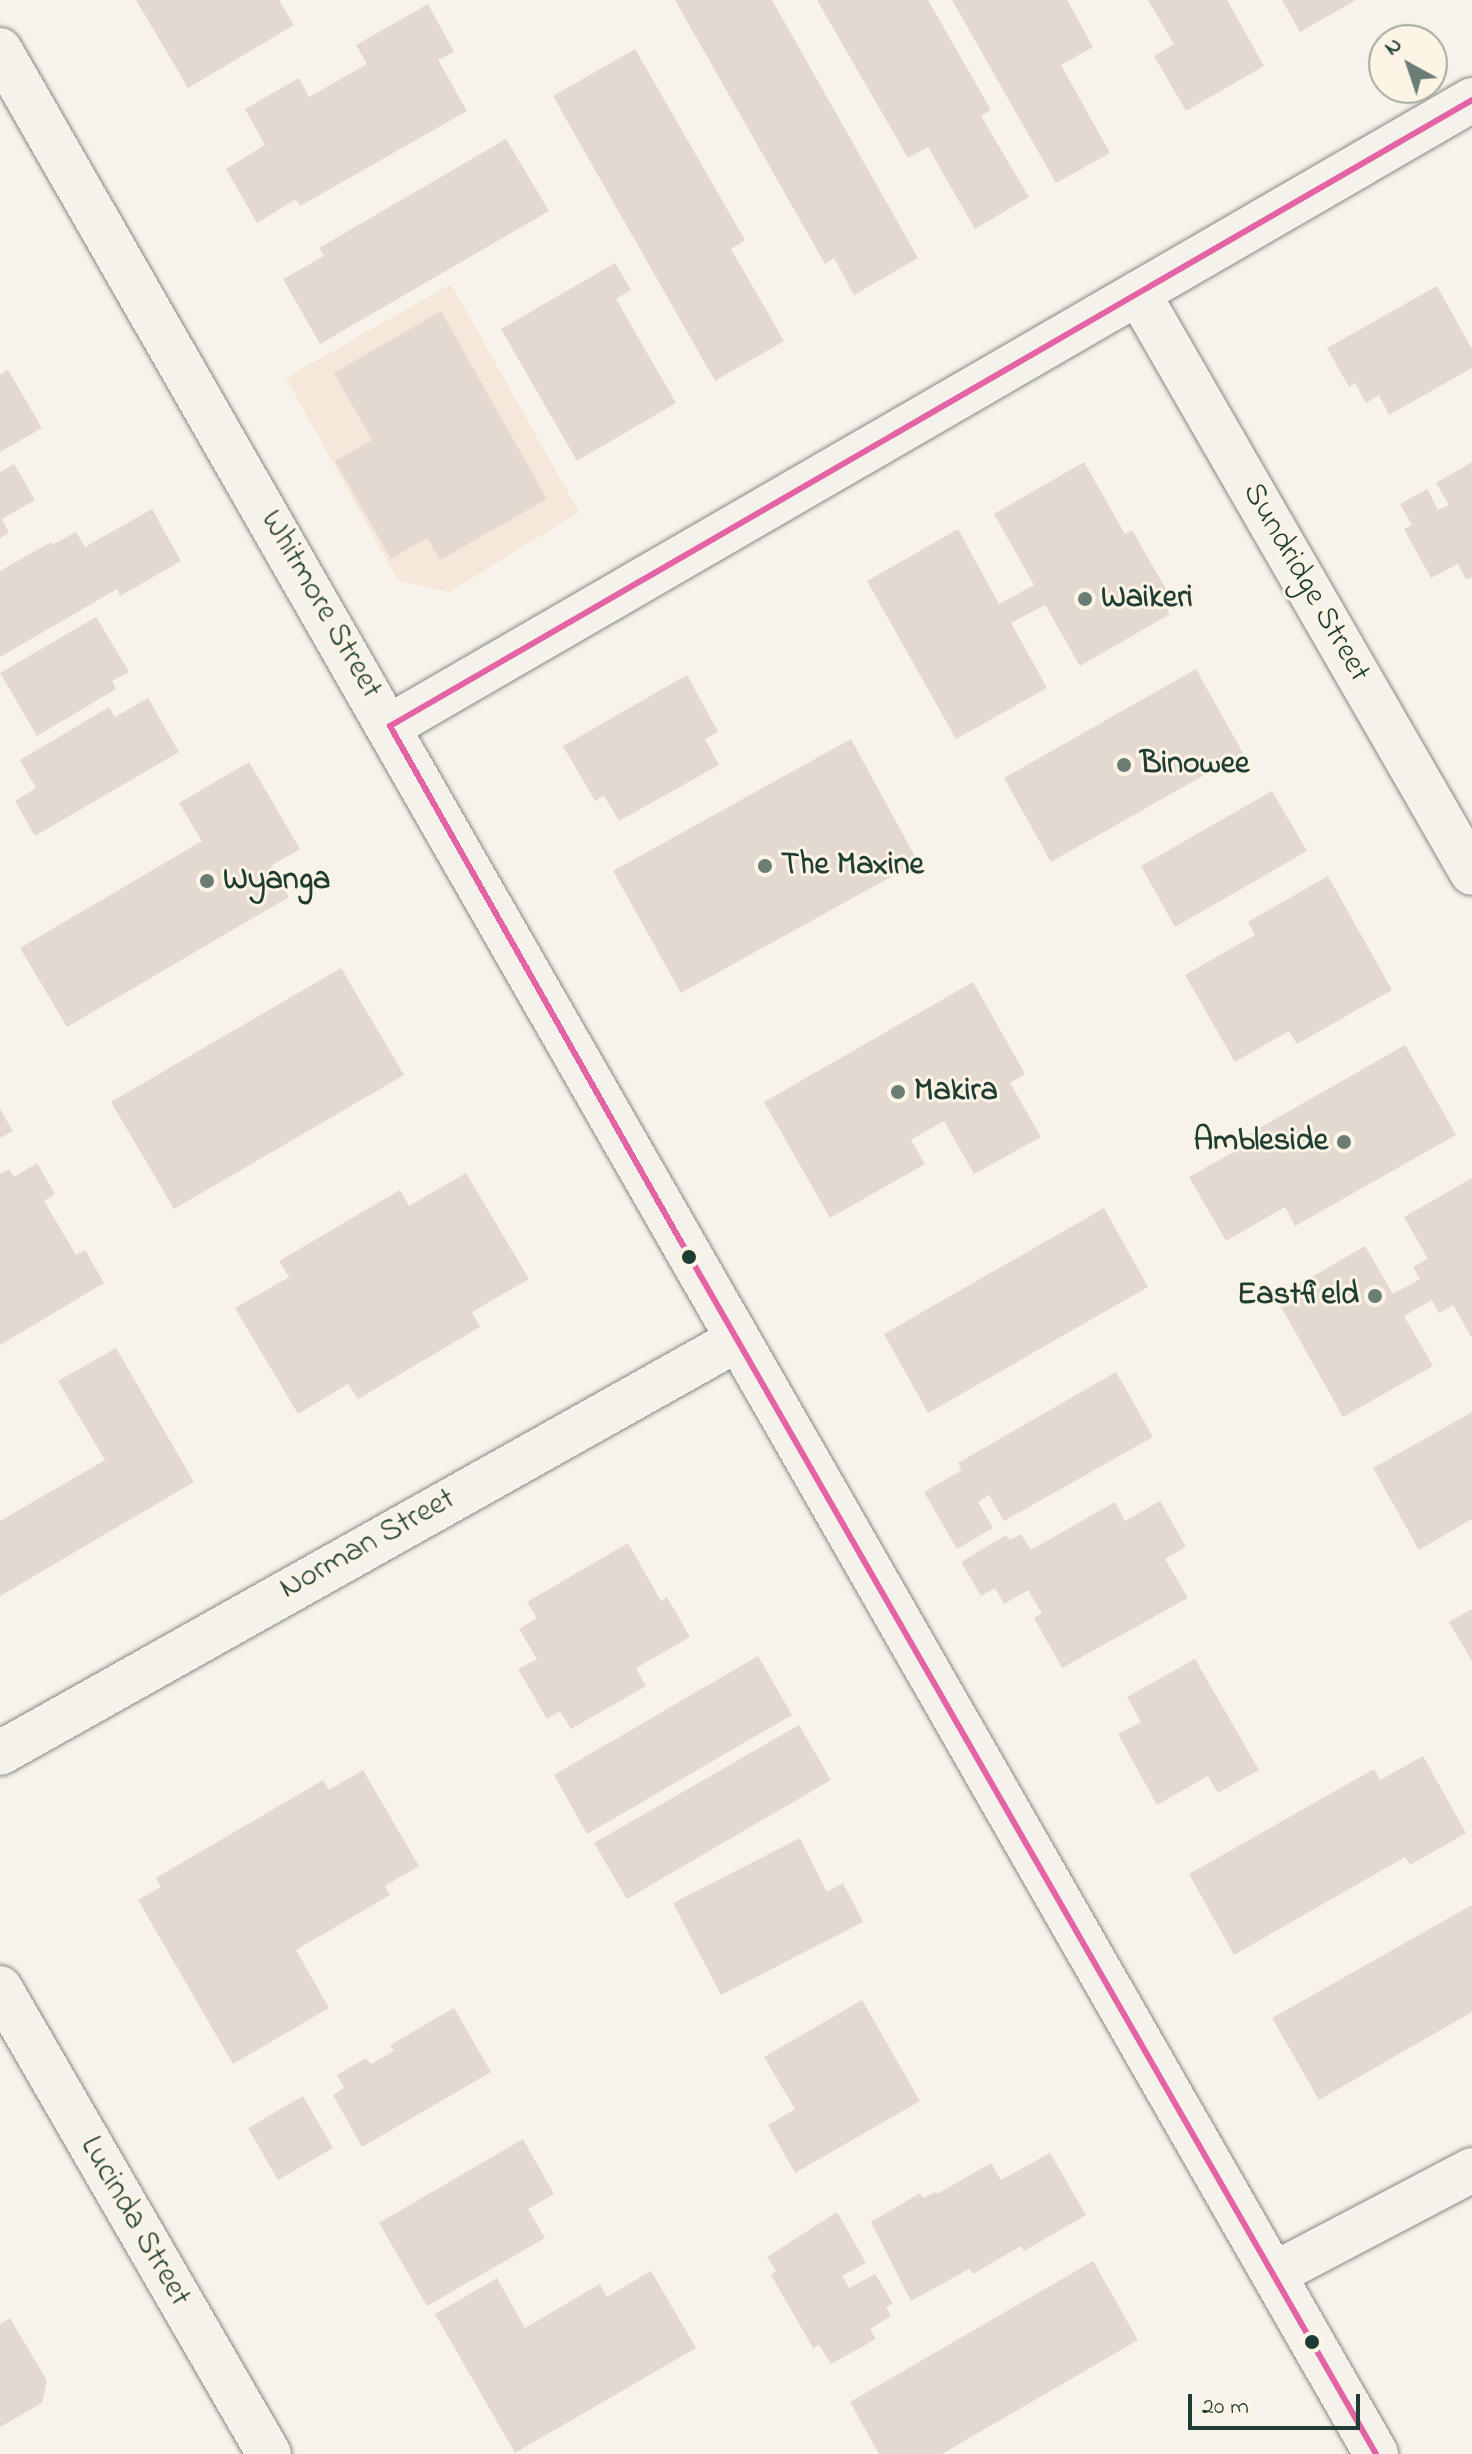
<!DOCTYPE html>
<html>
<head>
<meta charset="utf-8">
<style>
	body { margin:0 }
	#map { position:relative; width:1472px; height:2454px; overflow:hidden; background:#f7f3ea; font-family:"Indie Flower",sans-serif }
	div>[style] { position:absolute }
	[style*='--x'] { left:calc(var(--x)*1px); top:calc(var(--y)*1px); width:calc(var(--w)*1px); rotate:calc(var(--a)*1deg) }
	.built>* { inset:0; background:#f5e8db }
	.building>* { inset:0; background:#e3d9d0 }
	.roads { filter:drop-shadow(0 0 2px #868984) drop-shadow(0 0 2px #868984) }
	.minor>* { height:44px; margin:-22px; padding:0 22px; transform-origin:22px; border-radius:22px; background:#f5f2ec }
	.tertiary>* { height:44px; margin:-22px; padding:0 22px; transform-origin:22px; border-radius:22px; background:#f5f2ec }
	.bus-1>* { height:6px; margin:-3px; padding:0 3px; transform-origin:3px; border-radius:3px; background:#e463a4 }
	.dots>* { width:22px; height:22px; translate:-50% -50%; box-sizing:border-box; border:4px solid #fcf5e5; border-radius:50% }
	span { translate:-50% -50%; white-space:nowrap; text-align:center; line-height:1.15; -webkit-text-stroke:6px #fcf5e5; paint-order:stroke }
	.street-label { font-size:32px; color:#1f3d34 }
	.poi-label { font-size:32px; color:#1f3d34; font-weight:700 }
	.left { translate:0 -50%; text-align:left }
	.right { translate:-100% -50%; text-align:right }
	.north { position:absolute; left:1368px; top:24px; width:80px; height:80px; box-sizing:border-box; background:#fcf5e5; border:2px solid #a4ab9e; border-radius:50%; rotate:320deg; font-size:22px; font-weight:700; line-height:32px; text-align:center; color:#1f3d34 }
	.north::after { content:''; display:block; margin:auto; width:28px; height:36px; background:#6b7d74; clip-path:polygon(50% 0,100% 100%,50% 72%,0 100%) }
	.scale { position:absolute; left:1188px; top:2394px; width:172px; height:36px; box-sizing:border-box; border:4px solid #1f3d34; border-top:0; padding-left:10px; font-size:24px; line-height:28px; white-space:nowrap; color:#1f3d34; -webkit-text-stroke:6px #fcf5e5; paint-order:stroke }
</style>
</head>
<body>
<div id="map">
	<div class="built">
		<i style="clip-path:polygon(451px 284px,579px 512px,449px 592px,398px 581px,286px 378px)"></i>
	</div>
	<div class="building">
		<i style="clip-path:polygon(136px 0,279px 0,294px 25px,188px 88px)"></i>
		<i style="clip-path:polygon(675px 0,772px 0,918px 258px,854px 295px,834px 258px,825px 264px)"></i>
		<i style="clip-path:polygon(817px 0,928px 0,991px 110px,981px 116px,1029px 197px,975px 229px,928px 147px,908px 158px)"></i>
		<i style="clip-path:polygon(952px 0,1067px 0,1093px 47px,1061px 65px,1110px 153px,1056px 183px)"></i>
		<i style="clip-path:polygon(1148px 0,1227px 0,1264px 66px,1186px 111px,1154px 56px,1174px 44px)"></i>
		<i style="clip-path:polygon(1282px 0,1356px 0,1300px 32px)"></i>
		<i style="clip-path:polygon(428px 4px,454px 52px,438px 60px,467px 111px,300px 206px,296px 199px,257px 223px,226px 169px,265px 145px,245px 109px,299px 78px,309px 97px,367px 64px,356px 45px)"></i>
		<i style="clip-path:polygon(635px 49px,745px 240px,731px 249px,784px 341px,715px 381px,553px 96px)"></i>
		<i style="clip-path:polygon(506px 139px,549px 211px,320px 344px,283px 279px,324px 256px,319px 248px)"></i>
		<i style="clip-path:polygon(615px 263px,631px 290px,616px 299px,676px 403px,577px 461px,501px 329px)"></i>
		<i style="clip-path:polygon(1437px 286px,1472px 349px,1472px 368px,1389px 415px,1379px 395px,1366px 403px,1355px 383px,1349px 387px,1327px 348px)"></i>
		<i style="clip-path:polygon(441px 311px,547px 499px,440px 560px,427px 538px,391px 559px,335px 461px,372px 440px,334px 373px)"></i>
		<i style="clip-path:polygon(8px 370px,42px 428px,0 452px,0 375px)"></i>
		<i style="clip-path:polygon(1084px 462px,1125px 534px,1132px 530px,1166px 589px,1158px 593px,1170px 614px,1080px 666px,1045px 605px,1011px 623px,1047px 688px,956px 739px,867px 581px,958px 529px,999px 604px,1034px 585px,994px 514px)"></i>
		<i style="clip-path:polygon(1472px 462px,1472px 577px,1466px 580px,1458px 564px,1431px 578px,1404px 529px,1412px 525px,1400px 504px,1427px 489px,1438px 510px,1449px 505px,1436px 483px)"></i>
		<i style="clip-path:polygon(14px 464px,35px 500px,2px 519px,9px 533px,0 538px,0 472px)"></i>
		<i style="clip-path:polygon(152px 509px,181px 561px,120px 596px,117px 589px,0 657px,0 571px,51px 542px,52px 545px,76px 532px,85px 547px)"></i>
		<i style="clip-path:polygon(96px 617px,129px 672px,112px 681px,116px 689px,37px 736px,0 673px)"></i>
		<i style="clip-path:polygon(1196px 669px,1243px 753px,1051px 862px,1004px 778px)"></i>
		<i style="clip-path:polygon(687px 675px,718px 732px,705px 739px,719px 765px,619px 821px,604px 796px,595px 801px,563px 746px)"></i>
		<i style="clip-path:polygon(148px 698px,179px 752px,35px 836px,15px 801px,36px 788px,20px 760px,109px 707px,115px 717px)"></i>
		<i style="clip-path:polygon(851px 739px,918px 862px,681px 993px,613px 871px)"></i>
		<i style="clip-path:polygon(249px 762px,300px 849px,271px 866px,289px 897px,67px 1027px,20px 948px,202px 841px,179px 803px)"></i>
		<i style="clip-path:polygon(1272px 791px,1307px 851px,1175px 927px,1141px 866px)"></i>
		<i style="clip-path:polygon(1328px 876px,1392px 990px,1297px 1044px,1289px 1031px,1235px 1062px,1185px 975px,1255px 935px,1248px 922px)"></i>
		<i style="clip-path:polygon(341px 968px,404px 1075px,174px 1209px,111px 1102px)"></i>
		<i style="clip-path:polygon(973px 982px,1025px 1074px,1010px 1083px,1041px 1137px,974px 1174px,944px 1121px,911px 1140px,925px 1164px,830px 1218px,764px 1102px)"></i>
		<i style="clip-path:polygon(1405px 1045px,1456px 1135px,1295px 1226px,1285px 1207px,1226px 1241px,1189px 1177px,1246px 1145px,1242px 1138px)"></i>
		<i style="clip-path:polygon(0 1109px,13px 1131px,0 1138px)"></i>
		<i style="clip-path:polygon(37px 1163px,55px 1194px,44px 1201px,76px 1255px,85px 1250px,104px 1283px,0 1345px,0 1174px,9px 1169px,14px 1177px)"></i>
		<i style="clip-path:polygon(466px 1173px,529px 1279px,472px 1312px,480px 1327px,358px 1399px,348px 1384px,298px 1414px,235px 1308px,289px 1277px,279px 1261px,400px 1190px,409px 1206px)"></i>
		<i style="clip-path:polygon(1472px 1178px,1472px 1338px,1453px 1305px,1439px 1313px,1432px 1300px,1404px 1316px,1433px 1366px,1343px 1417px,1276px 1298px,1365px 1246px,1393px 1294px,1420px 1279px,1413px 1267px,1428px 1259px,1404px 1217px)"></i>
		<i style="clip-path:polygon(1104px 1208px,1148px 1287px,928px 1413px,884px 1334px)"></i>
		<i style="clip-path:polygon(116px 1348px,194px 1482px,0 1596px,0 1521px,105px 1460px,58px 1381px)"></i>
		<i style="clip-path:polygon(1116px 1372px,1153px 1437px,1004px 1521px,989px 1495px,978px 1502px,993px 1528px,957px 1549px,924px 1492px,962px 1470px,958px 1463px)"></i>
		<i style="clip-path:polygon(1472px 1412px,1472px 1519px,1419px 1550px,1373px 1468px)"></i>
		<i style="clip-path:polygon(1160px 1501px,1186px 1547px,1165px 1559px,1188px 1598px,1062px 1668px,1034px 1618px,1042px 1613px,1028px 1590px,1004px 1604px,995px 1588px,981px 1596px,961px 1562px,1006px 1535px,1010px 1540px,1021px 1534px,1031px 1550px,1115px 1502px,1125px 1521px)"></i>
		<i style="clip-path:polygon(628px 1543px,661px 1601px,667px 1597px,690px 1637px,636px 1668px,646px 1686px,571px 1729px,560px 1711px,547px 1719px,518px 1669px,537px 1659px,519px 1629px,537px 1618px,527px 1602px)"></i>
		<i style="clip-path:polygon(1472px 1609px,1472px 1661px,1449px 1622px)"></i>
		<i style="clip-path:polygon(758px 1656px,792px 1715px,587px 1834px,554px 1775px)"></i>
		<i style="clip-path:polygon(1195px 1659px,1259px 1770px,1218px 1793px,1208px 1776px,1157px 1805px,1118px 1734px,1141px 1722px,1127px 1697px)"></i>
		<i style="clip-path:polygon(799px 1725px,831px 1780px,627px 1899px,594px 1843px)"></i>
		<i style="clip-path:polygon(1423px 1756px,1466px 1833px,1410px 1865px,1405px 1857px,1234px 1955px,1189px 1874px,1374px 1769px,1380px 1780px)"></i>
		<i style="clip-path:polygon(363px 1770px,419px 1866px,385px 1886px,390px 1895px,296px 1950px,329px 2008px,233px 2064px,138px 1900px,161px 1887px,156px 1878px,323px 1780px,329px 1790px)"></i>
		<i style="clip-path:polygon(800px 1838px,827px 1892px,843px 1883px,863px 1922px,721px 1995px,673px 1903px)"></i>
		<i style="clip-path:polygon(1472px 1905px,1472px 2012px,1319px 2100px,1272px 2018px)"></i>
		<i style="clip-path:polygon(862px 2000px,920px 2101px,795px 2173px,768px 2125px,795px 2109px,764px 2057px)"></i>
		<i style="clip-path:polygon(454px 2008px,491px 2072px,362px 2147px,333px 2095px,344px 2088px,337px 2075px,366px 2058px,371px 2064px,394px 2051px,390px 2045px)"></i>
		<i style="clip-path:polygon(303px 2096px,333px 2148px,278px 2180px,248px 2128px)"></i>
		<i style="clip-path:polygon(523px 2139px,554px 2194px,528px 2209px,545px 2238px,427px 2306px,379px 2223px)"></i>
		<i style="clip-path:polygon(1050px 2153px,1086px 2215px,1024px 2251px,1021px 2246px,973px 2274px,969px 2269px,911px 2301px,871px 2222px,920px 2193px,923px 2198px,936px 2192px,937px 2194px,991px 2163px,1001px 2180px)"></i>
		<i style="clip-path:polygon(837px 2212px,866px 2263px,842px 2276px,849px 2288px,875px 2274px,893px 2304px,886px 2307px,891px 2316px,870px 2329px,876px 2339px,831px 2364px,819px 2345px,813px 2348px,771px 2275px,776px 2271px,767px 2257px)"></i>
		<i style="clip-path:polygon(1093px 2261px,1138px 2340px,942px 2454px,879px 2454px,850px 2402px)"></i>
		<i style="clip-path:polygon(651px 2271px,696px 2348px,515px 2453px,435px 2314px,497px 2278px,525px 2328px,600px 2284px,607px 2297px)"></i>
		<i style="clip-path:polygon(10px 2318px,47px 2381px,42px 2403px,0 2427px,0 2324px)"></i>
	</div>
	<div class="roads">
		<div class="minor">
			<i style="--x:1138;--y:293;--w:669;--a:60.06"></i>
			<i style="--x:390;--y:726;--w:1250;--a:-30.05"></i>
			<i style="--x:0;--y:1753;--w:845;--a:-29.27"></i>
			<i style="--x:0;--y:1988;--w:538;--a:60"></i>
			<i style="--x:1274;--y:2274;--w:224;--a:-27.7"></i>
		</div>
		<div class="tertiary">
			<i style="--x:0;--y:50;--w:2770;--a:60.21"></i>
		</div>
	</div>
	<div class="bus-1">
		<i style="--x:390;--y:726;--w:590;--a:60.57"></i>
		<i style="--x:680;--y:1240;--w:1399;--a:60.17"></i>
		<i style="--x:390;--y:726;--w:1250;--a:-30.05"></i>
	</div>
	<div class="dots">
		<i style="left:1085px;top:599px;background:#6b7d74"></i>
		<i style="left:1124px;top:765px;background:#6b7d74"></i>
		<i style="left:765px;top:866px;background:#6b7d74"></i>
		<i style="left:207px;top:881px;background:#6b7d74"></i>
		<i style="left:898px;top:1092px;background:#6b7d74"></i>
		<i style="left:1344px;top:1142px;background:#6b7d74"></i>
		<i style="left:689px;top:1257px;background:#1f3d34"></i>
		<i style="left:1375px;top:1296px;background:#6b7d74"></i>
		<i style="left:1312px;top:2342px;background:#1f3d34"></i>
	</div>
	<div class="street-label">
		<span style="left:1305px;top:583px;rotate:60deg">Sundridge Street</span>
		<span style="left:320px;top:605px;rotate:60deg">Whitmore Street</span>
		<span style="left:368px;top:1545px;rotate:-29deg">Norman Street</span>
		<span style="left:134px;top:2222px;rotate:60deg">Lucinda Street</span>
	</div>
	<div class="poi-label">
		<span class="left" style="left:1101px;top:599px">Waikeri</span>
		<span class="left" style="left:1140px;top:765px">Binowee</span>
		<span class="left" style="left:781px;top:866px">The Maxine</span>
		<span class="left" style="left:223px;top:881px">Wyanga</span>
		<span class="left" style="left:914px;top:1092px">Makira</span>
		<span class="right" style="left:1328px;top:1142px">Ambleside</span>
		<span class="right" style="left:1359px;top:1296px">Eastfield</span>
	</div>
	<div class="north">N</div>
	<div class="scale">20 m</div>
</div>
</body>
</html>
